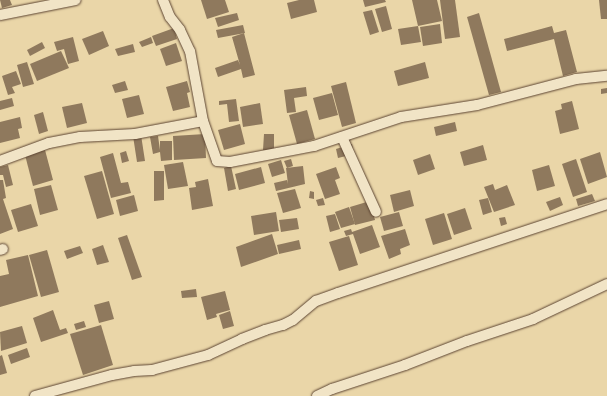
<!DOCTYPE html>
<html>
<head>
<meta charset="utf-8">
<style>
	body { margin:0 }
	#map { position:relative; width:607px; height:396px; overflow:hidden; background:#ead6a8; font-family:"Libre Caslon Text",serif }
	div>[style] { position:absolute }
	[style*='--x'] { left:calc(var(--x)*1px); top:calc(var(--y)*1px); width:calc(var(--w)*1px); rotate:calc(var(--a)*1deg) }
	.building>* { inset:0; background:#8f795d }
	.roads { filter:drop-shadow(0 0 1px #5c4432) drop-shadow(0 0 1px #5c4432) }
	.minor>* { height:10px; margin:-5px; padding:0 5px; transform-origin:5px; border-radius:5px; background:#f1e4c6 }
	span { translate:-50% -50%; white-space:nowrap; text-align:center; line-height:1.15; -webkit-text-stroke:3px #f1e4c6; paint-order:stroke }
</style>
</head>
<body>
<div id="map">
	<div class="building">
		<i style="clip-path:polygon(0 0,10px 0,12px 5px,2px 8px)"></i>
		<i style="clip-path:polygon(201px 0,225px 0,229px 12px,207px 19px)"></i>
		<i style="clip-path:polygon(299px 0,314px 0,317px 12px,291px 19px,287px 3px)"></i>
		<i style="clip-path:polygon(363px 0,385px 0,386px 2px,365px 7px)"></i>
		<i style="clip-path:polygon(412px 0,437px 0,442px 21px,418px 26px,421px 42px,401px 45px,398px 29px,418px 26px)"></i>
		<i style="clip-path:polygon(440px 0,455px 0,460px 37px,445px 39px)"></i>
		<i style="clip-path:polygon(599px 0,607px 0,607px 19px,601px 19px)"></i>
		<i style="clip-path:polygon(386px 6px,392px 29px,382px 32px,375px 9px)"></i>
		<i style="clip-path:polygon(372px 10px,379px 32px,370px 35px,363px 12px)"></i>
		<i style="clip-path:polygon(237px 13px,239px 20px,218px 27px,215px 18px)"></i>
		<i style="clip-path:polygon(479px 13px,501px 92px,489px 95px,467px 17px)"></i>
		<i style="clip-path:polygon(440px 24px,442px 43px,423px 46px,420px 27px)"></i>
		<i style="clip-path:polygon(243px 25px,245px 33px,218px 38px,216px 30px)"></i>
		<i style="clip-path:polygon(552px 26px,554px 33px,566px 30px,577px 72px,563px 76px,554px 39px,507px 51px,504px 39px)"></i>
		<i style="clip-path:polygon(174px 28px,177px 39px,156px 46px,152px 36px)"></i>
		<i style="clip-path:polygon(103px 31px,109px 46px,89px 55px,82px 39px)"></i>
		<i style="clip-path:polygon(244px 33px,255px 75px,243px 78px,241px 69px,218px 77px,215px 68px,238px 60px,240px 65px,232px 37px)"></i>
		<i style="clip-path:polygon(73px 37px,79px 61px,68px 64px,64px 49px,57px 51px,54px 42px)"></i>
		<i style="clip-path:polygon(151px 37px,153px 43px,142px 47px,139px 42px)"></i>
		<i style="clip-path:polygon(42px 42px,45px 48px,30px 56px,27px 50px)"></i>
		<i style="clip-path:polygon(176px 43px,182px 61px,166px 66px,160px 49px)"></i>
		<i style="clip-path:polygon(133px 44px,135px 52px,118px 56px,115px 49px)"></i>
		<i style="clip-path:polygon(61px 51px,69px 68px,37px 81px,30px 64px)"></i>
		<i style="clip-path:polygon(27px 62px,34px 84px,23px 87px,17px 65px)"></i>
		<i style="clip-path:polygon(425px 62px,429px 78px,398px 86px,394px 71px)"></i>
		<i style="clip-path:polygon(16px 71px,21px 84px,12px 87px,15px 93px,8px 95px,2px 76px)"></i>
		<i style="clip-path:polygon(125px 81px,128px 90px,115px 93px,112px 85px)"></i>
		<i style="clip-path:polygon(187px 81px,190px 92px,187px 93px,190px 107px,173px 111px,166px 87px)"></i>
		<i style="clip-path:polygon(346px 82px,356px 123px,342px 127px,331px 86px)"></i>
		<i style="clip-path:polygon(306px 87px,307px 96px,294px 98px,296px 112px,287px 113px,284px 90px)"></i>
		<i style="clip-path:polygon(607px 88px,607px 93px,601px 94px,601px 89px)"></i>
		<i style="clip-path:polygon(332px 93px,338px 115px,319px 120px,313px 98px)"></i>
		<i style="clip-path:polygon(139px 95px,144px 114px,127px 118px,122px 99px)"></i>
		<i style="clip-path:polygon(12px 98px,14px 106px,0 110px,0 101px)"></i>
		<i style="clip-path:polygon(236px 99px,239px 121px,229px 122px,227px 104px,219px 105px,219px 101px)"></i>
		<i style="clip-path:polygon(572px 101px,579px 129px,560px 134px,555px 111px,562px 109px,561px 104px)"></i>
		<i style="clip-path:polygon(82px 103px,87px 123px,67px 128px,62px 107px)"></i>
		<i style="clip-path:polygon(260px 103px,263px 124px,243px 127px,240px 107px)"></i>
		<i style="clip-path:polygon(307px 110px,315px 139px,297px 144px,289px 115px)"></i>
		<i style="clip-path:polygon(43px 112px,48px 131px,39px 134px,34px 115px)"></i>
		<i style="clip-path:polygon(20px 117px,22px 128px,18px 129px,20px 138px,0 143px,0 122px)"></i>
		<i style="clip-path:polygon(455px 122px,457px 131px,436px 136px,434px 127px)"></i>
		<i style="clip-path:polygon(240px 124px,245px 144px,224px 150px,218px 130px)"></i>
		<i style="clip-path:polygon(205px 134px,206px 158px,174px 160px,173px 136px)"></i>
		<i style="clip-path:polygon(264px 134px,274px 134px,274px 150px,263px 150px)"></i>
		<i style="clip-path:polygon(141px 135px,145px 161px,137px 162px,133px 136px)"></i>
		<i style="clip-path:polygon(158px 136px,160px 150px,160px 141px,172px 141px,172px 160px,161px 161px,160px 152px,153px 154px,150px 137px)"></i>
		<i style="clip-path:polygon(352px 144px,354px 154px,338px 158px,336px 149px)"></i>
		<i style="clip-path:polygon(483px 145px,487px 160px,464px 166px,460px 152px)"></i>
		<i style="clip-path:polygon(45px 150px,53px 180px,33px 186px,25px 155px)"></i>
		<i style="clip-path:polygon(126px 151px,129px 161px,122px 163px,120px 153px)"></i>
		<i style="clip-path:polygon(600px 152px,607px 177px,588px 184px,580px 159px)"></i>
		<i style="clip-path:polygon(113px 153px,121px 183px,128px 182px,131px 193px,111px 198px,100px 157px)"></i>
		<i style="clip-path:polygon(430px 154px,435px 169px,418px 175px,413px 160px)"></i>
		<i style="clip-path:polygon(291px 159px,293px 166px,287px 168px,284px 161px)"></i>
		<i style="clip-path:polygon(576px 159px,587px 192px,573px 197px,562px 164px)"></i>
		<i style="clip-path:polygon(281px 160px,285px 173px,272px 177px,268px 164px)"></i>
		<i style="clip-path:polygon(183px 162px,188px 186px,168px 189px,164px 165px)"></i>
		<i style="clip-path:polygon(8px 165px,13px 185px,6px 187px,3px 175px,0 175px,0 167px)"></i>
		<i style="clip-path:polygon(549px 165px,555px 186px,537px 191px,532px 170px)"></i>
		<i style="clip-path:polygon(231px 166px,236px 189px,228px 191px,224px 168px)"></i>
		<i style="clip-path:polygon(303px 166px,305px 184px,276px 191px,274px 183px,287px 180px,288px 184px,286px 168px)"></i>
		<i style="clip-path:polygon(261px 167px,265px 183px,239px 190px,235px 174px)"></i>
		<i style="clip-path:polygon(336px 167px,340px 178px,335px 180px,340px 194px,325px 199px,316px 174px)"></i>
		<i style="clip-path:polygon(102px 171px,114px 214px,97px 219px,84px 176px)"></i>
		<i style="clip-path:polygon(154px 171px,164px 171px,164px 200px,154px 201px)"></i>
		<i style="clip-path:polygon(208px 179px,213px 206px,192px 210px,189px 188px,196px 187px,195px 182px)"></i>
		<i style="clip-path:polygon(0 180px,3px 180px,6px 198px,3px 199px,13px 229px,0 234px)"></i>
		<i style="clip-path:polygon(493px 184px,495px 190px,507px 185px,515px 205px,494px 212px,484px 187px)"></i>
		<i style="clip-path:polygon(51px 185px,58px 210px,40px 215px,34px 189px)"></i>
		<i style="clip-path:polygon(295px 189px,301px 208px,283px 213px,277px 193px)"></i>
		<i style="clip-path:polygon(410px 190px,414px 206px,394px 212px,390px 195px)"></i>
		<i style="clip-path:polygon(310px 191px,314px 192px,314px 199px,309px 198px)"></i>
		<i style="clip-path:polygon(592px 194px,595px 201px,578px 206px,576px 199px)"></i>
		<i style="clip-path:polygon(134px 195px,138px 211px,120px 216px,116px 200px)"></i>
		<i style="clip-path:polygon(560px 197px,563px 205px,550px 211px,546px 202px)"></i>
		<i style="clip-path:polygon(323px 198px,325px 205px,318px 206px,316px 200px)"></i>
		<i style="clip-path:polygon(488px 198px,492px 212px,483px 215px,479px 200px)"></i>
		<i style="clip-path:polygon(370px 201px,375px 220px,355px 225px,350px 207px)"></i>
		<i style="clip-path:polygon(31px 204px,38px 226px,18px 232px,11px 210px)"></i>
		<i style="clip-path:polygon(349px 207px,355px 224px,341px 228px,335px 212px)"></i>
		<i style="clip-path:polygon(465px 208px,472px 229px,454px 235px,447px 214px)"></i>
		<i style="clip-path:polygon(276px 212px,279px 231px,254px 235px,251px 216px)"></i>
		<i style="clip-path:polygon(399px 212px,403px 226px,384px 231px,380px 217px)"></i>
		<i style="clip-path:polygon(444px 213px,452px 239px,433px 245px,425px 219px)"></i>
		<i style="clip-path:polygon(335px 214px,340px 229px,330px 232px,326px 216px)"></i>
		<i style="clip-path:polygon(505px 217px,507px 224px,501px 226px,499px 218px)"></i>
		<i style="clip-path:polygon(297px 218px,299px 229px,281px 232px,279px 220px)"></i>
		<i style="clip-path:polygon(372px 225px,380px 247px,360px 254px,353px 234px,346px 236px,344px 231px,351px 229px,352px 232px)"></i>
		<i style="clip-path:polygon(405px 229px,410px 245px,400px 249px,401px 254px,389px 259px,381px 236px)"></i>
		<i style="clip-path:polygon(272px 234px,278px 254px,241px 267px,236px 247px)"></i>
		<i style="clip-path:polygon(127px 235px,142px 277px,132px 280px,118px 238px)"></i>
		<i style="clip-path:polygon(349px 236px,358px 265px,339px 271px,329px 242px)"></i>
		<i style="clip-path:polygon(299px 240px,301px 249px,279px 254px,277px 245px)"></i>
		<i style="clip-path:polygon(103px 245px,109px 262px,97px 265px,92px 249px)"></i>
		<i style="clip-path:polygon(80px 246px,83px 253px,67px 259px,64px 251px)"></i>
		<i style="clip-path:polygon(47px 250px,59px 292px,41px 297px,29px 255px)"></i>
		<i style="clip-path:polygon(28px 255px,38px 296px,0 307px,0 276px,9px 274px,6px 260px)"></i>
		<i style="clip-path:polygon(196px 289px,197px 297px,182px 298px,181px 291px)"></i>
		<i style="clip-path:polygon(225px 291px,230px 310px,216px 314px,217px 317px,207px 320px,201px 297px)"></i>
		<i style="clip-path:polygon(109px 301px,114px 319px,99px 323px,94px 305px)"></i>
		<i style="clip-path:polygon(53px 310px,60px 330px,66px 328px,68px 333px,41px 342px,33px 318px)"></i>
		<i style="clip-path:polygon(230px 311px,234px 326px,223px 329px,219px 315px)"></i>
		<i style="clip-path:polygon(84px 321px,86px 327px,76px 330px,74px 324px)"></i>
		<i style="clip-path:polygon(101px 325px,113px 365px,83px 375px,70px 334px)"></i>
		<i style="clip-path:polygon(22px 326px,27px 343px,1px 351px,0 332px)"></i>
		<i style="clip-path:polygon(27px 348px,30px 357px,11px 364px,8px 355px)"></i>
		<i style="clip-path:polygon(2px 355px,7px 373px,0 375px,0 356px)"></i>
	</div>
	<div class="roads">
		<div class="minor">
			<i style="--x:163;--y:0;--w:18;--a:68"></i>
			<i style="--x:170;--y:17;--w:16;--a:52"></i>
			<i style="--x:180;--y:30;--w:23;--a:65"></i>
			<i style="--x:190;--y:51;--w:71;--a:79.5"></i>
			<i style="--x:203;--y:121;--w:42;--a:70.7"></i>
			<i style="--x:217;--y:161;--w:13;--a:4"></i>
			<i style="--x:230;--y:162;--w:86;--a:-10.8"></i>
			<i style="--x:314;--y:146;--w:92;--a:-18.4"></i>
			<i style="--x:401;--y:117;--w:77;--a:-9"></i>
			<i style="--x:477;--y:105;--w:102;--a:-14.7"></i>
			<i style="--x:576;--y:79;--w:31;--a:-6"></i>
			<i style="--x:0;--y:15;--w:77;--a:-11.2"></i>
			<i style="--x:342;--y:137;--w:82;--a:65.6"></i>
			<i style="--x:0;--y:161;--w:52;--a:-20.2"></i>
			<i style="--x:49;--y:143;--w:32;--a:-11"></i>
			<i style="--x:80;--y:137;--w:55;--a:-3.1"></i>
			<i style="--x:135;--y:134;--w:69;--a:-10.8"></i>
			<i style="--x:0;--y:250;--w:3;--a:-18"></i>
			<i style="--x:35;--y:396;--w:80;--a:-15.3"></i>
			<i style="--x:112;--y:375;--w:22;--a:-10"></i>
			<i style="--x:134;--y:371;--w:18;--a:-3"></i>
			<i style="--x:152;--y:370;--w:58;--a:-15"></i>
			<i style="--x:208;--y:355;--w:38;--a:-25"></i>
			<i style="--x:242;--y:339;--w:25;--a:-21"></i>
			<i style="--x:265;--y:330;--w:19;--a:-16"></i>
			<i style="--x:283;--y:325;--w:11;--a:-27"></i>
			<i style="--x:293;--y:320;--w:30;--a:-40"></i>
			<i style="--x:316;--y:301;--w:23;--a:-20"></i>
			<i style="--x:338;--y:293;--w:283;--a:-18.3"></i>
			<i style="--x:317;--y:396;--w:17;--a:-25"></i>
			<i style="--x:332;--y:389;--w:77;--a:-18.2"></i>
			<i style="--x:405;--y:365;--w:66;--a:-21.2"></i>
			<i style="--x:467;--y:341;--w:70;--a:-18.4"></i>
			<i style="--x:533;--y:319;--w:82;--a:-25.3"></i>
		</div>
	</div>
</div>
</body>
</html>
